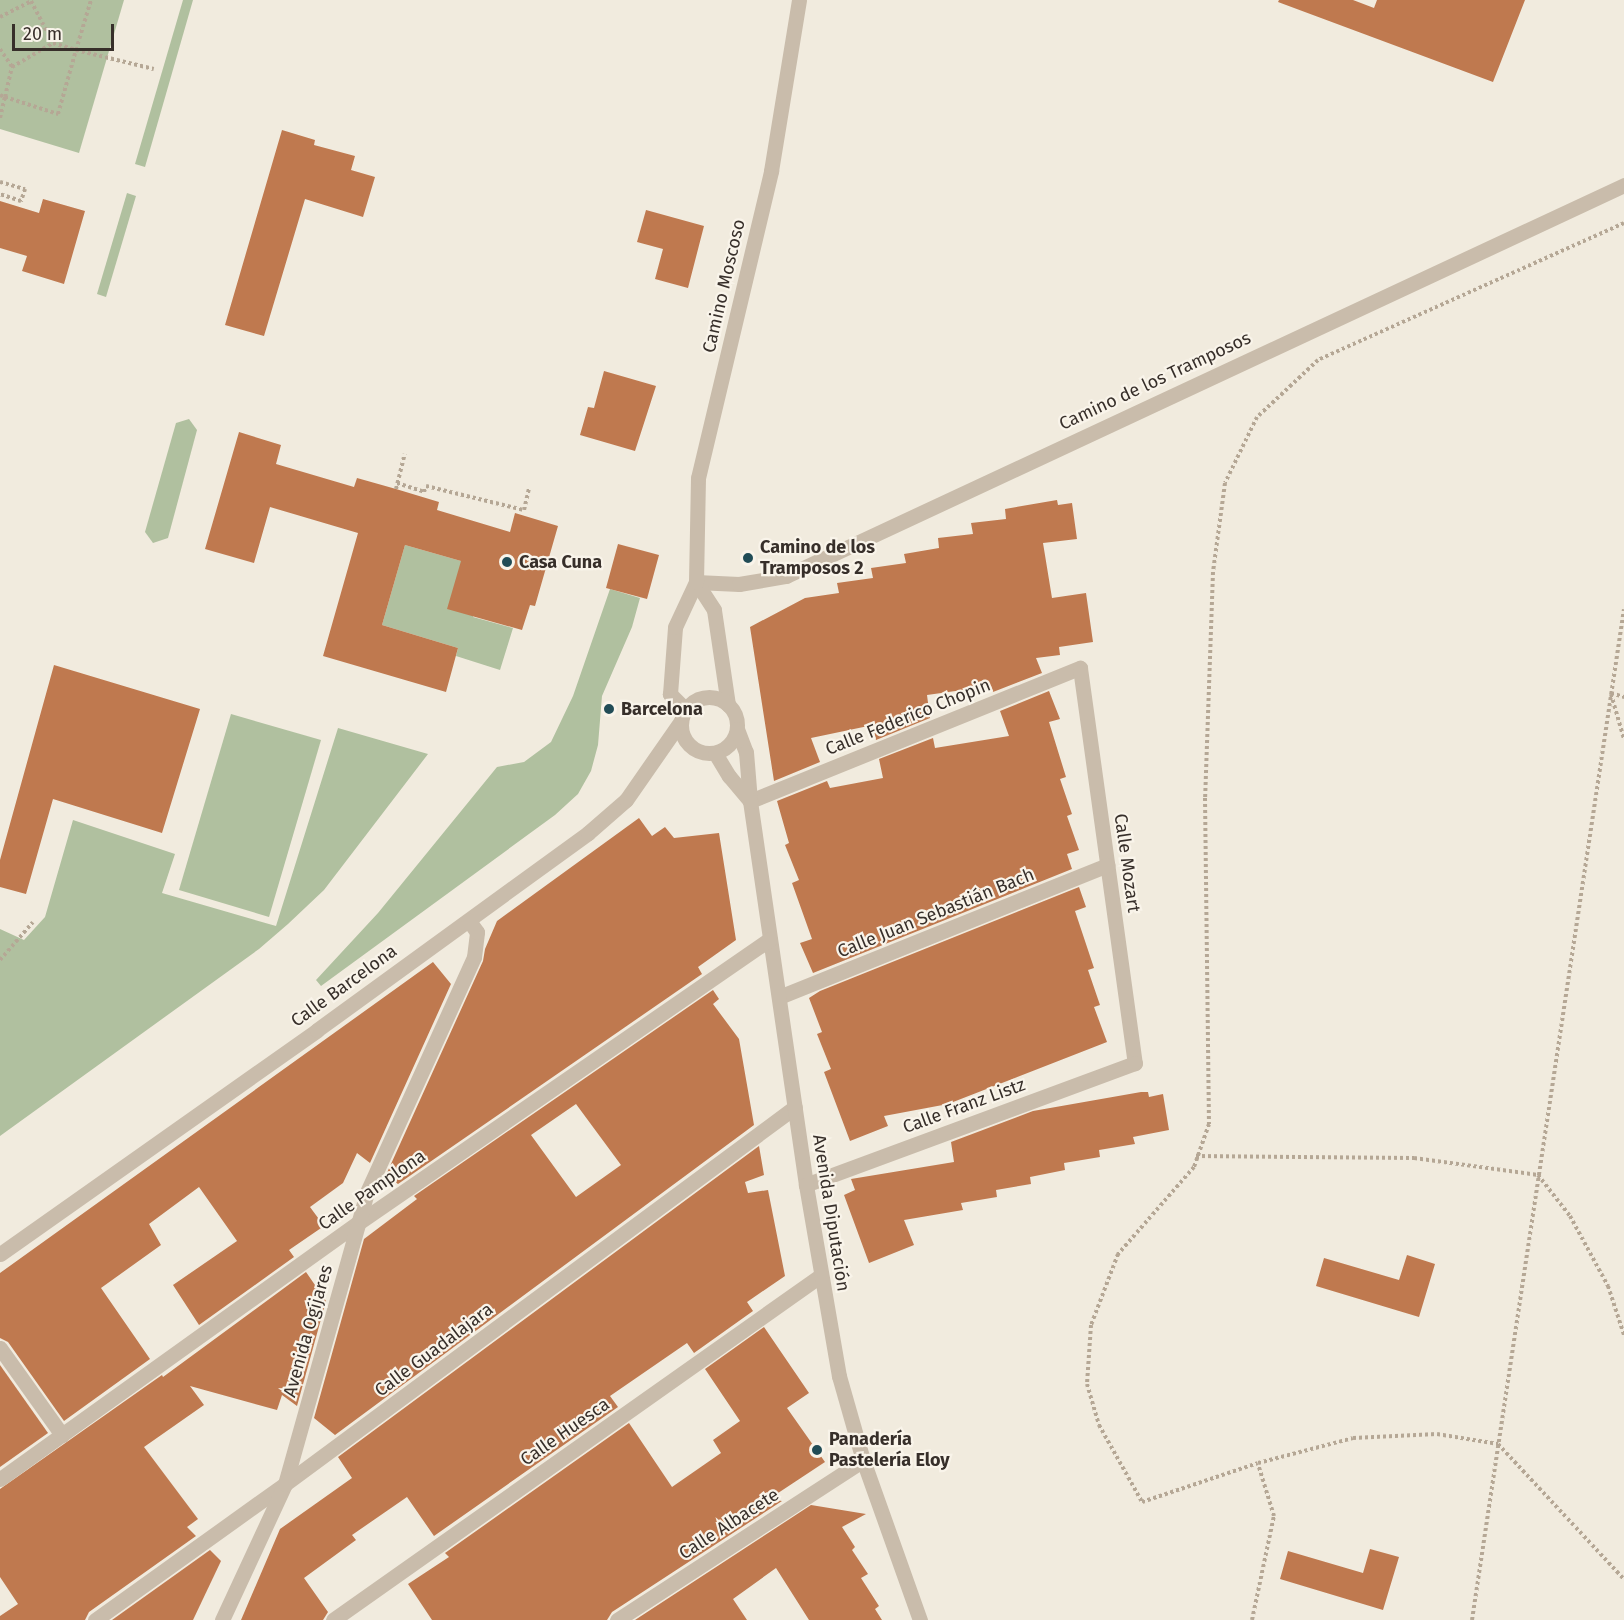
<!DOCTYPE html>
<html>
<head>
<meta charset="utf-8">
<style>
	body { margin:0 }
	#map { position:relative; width:1624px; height:1620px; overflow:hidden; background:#f1ebde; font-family:"Fira Sans",sans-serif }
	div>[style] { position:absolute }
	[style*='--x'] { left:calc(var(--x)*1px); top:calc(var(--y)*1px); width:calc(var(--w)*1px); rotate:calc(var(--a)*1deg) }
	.green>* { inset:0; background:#b0c09f }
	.building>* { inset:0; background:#bf794f }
	.path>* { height:4px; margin-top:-2px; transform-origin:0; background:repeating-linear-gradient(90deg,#b5a795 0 3px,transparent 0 6px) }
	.minor>* { height:15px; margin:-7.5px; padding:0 7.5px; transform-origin:7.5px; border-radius:7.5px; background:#c9bcab }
	.tertiary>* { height:15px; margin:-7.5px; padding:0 7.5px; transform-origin:7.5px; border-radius:7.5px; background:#c9bcab }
	.tertiary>.ring { margin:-7.5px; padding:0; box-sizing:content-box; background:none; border:15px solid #c9bcab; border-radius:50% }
	.dots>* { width:16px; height:16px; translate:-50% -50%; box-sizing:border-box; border:3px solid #f9f4ea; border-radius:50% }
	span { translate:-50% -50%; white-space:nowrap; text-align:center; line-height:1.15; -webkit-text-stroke:4.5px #f9f4ea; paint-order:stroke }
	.street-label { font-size:18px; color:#372f2a }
	.poi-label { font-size:18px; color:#372f2a; font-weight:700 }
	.left { translate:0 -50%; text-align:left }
	.scale { position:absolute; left:12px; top:24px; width:102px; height:27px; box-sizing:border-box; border:3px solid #372f2a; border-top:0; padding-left:8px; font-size:18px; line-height:21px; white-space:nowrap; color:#372f2a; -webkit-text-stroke:4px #f9f4ea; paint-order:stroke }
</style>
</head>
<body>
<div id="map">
	<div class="green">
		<i style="clip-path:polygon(0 0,124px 0,79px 153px,0 129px)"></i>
		<i style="clip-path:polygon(183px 0,193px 0,145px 167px,135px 164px)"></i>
		<i style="clip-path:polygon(127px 193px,136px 196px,106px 297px,97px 294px)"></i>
		<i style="clip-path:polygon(189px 419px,197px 430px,168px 538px,153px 543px,145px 532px,176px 423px)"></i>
		<i style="clip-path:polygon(405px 545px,461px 561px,475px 609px,473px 617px,513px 628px,500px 670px,456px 656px,458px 648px,382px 625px)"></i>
		<i style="clip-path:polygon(610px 589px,640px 598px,632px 627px,602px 696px,598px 745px,591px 771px,578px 794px,555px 815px,321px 986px,316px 980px,378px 913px,497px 767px,524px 762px,551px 742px,573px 696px)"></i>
		<i style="clip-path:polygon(231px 714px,321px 740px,269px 917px,179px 890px)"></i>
		<i style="clip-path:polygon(338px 728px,428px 754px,324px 890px,288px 924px,259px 949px,0 1136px,0 929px,24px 940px,45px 917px,73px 820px,175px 854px,162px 893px,276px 926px)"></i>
	</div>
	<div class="building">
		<i style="clip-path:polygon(1279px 0,1353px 0,1374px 8px,1377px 0,1525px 0,1493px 82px,1278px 2px)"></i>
		<i style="clip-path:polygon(282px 130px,315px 140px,314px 145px,355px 156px,351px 170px,375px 177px,363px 217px,305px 199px,264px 336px,225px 325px)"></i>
		<i style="clip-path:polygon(43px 199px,85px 211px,64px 284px,22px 271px,27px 256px,0 248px,0 201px,39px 213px)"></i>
		<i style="clip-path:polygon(646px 210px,704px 226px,688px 288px,655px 279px,663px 249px,637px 242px)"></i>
		<i style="clip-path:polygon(604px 371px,656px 386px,635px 451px,580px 435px,588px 407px,594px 408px)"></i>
		<i style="clip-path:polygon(239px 432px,281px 445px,276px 464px,354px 487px,357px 478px,396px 489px,439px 502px,437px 510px,510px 532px,515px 513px,558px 526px,535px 606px,530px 605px,522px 630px,447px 609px,461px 561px,405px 545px,382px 625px,458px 648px,446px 692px,323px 656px,358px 533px,270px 507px,254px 563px,205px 549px)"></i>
		<i style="clip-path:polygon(1057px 500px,1058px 505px,1072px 503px,1077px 539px,1043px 543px,1052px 598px,1086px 593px,1093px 642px,1059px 647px,1060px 655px,1036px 658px,1042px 673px,993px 692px,991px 686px,927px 695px,930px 718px,876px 740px,873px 725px,811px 738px,820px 762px,774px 781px,750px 627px,805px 598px,839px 593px,837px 583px,873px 578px,871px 568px,906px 563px,904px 554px,939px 548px,938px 538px,973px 534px,971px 523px,1006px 519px,1005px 509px)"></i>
		<i style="clip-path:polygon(618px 544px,659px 555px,647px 599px,606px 588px)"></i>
		<i style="clip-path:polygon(54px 665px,200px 709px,162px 833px,53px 799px,26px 894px,0 887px,0 860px)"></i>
		<i style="clip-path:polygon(1049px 691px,1060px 719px,1049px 722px,1066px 777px,1060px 779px,1072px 814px,1067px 816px,1079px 850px,1067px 854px,1072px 869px,813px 973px,800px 943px,812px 939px,792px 883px,799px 880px,785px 845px,789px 843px,777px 801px,827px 781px,830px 788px,883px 778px,879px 759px,933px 738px,935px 748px,1009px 736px,1000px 711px)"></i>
		<i style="clip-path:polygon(639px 818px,652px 836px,665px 827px,674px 838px,719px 833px,736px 940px,698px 967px,702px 974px,398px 1184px,386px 1175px,483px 961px,485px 949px,497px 921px)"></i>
		<i style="clip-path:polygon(1079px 887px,1086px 907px,1075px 911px,1094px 968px,1088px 970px,1100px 1005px,1094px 1007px,1107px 1042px,948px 1104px,884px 1116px,888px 1126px,850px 1141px,824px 1072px,831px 1069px,817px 1034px,822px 1032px,809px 998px,820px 991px)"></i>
		<i style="clip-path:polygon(433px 962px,451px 984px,370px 1163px,357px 1153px,343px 1183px,310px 1207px,324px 1226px,289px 1250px,294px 1257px,199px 1325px,173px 1285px,237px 1241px,199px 1187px,149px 1224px,161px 1245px,101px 1288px,150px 1359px,64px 1421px,8px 1342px,0 1338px,0 1273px)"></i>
		<i style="clip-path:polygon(evenodd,713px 990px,719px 999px,713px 1004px,739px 1039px,754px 1125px,335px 1435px,314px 1418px,364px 1239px,417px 1199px,414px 1196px,713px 990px,576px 1104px,621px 1165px,576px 1197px,531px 1135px,576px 1104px)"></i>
		<i style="clip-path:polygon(1141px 1092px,1148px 1092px,1149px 1097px,1163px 1094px,1169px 1130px,1133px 1137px,1135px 1144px,1099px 1150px,1100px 1157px,1064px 1163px,1065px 1170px,1030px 1177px,1031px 1184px,996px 1190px,997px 1197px,961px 1203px,963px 1210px,904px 1220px,914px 1245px,869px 1263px,844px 1195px,855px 1190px,851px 1179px,954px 1162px,951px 1142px,1033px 1111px)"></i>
		<i style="clip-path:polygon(759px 1146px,764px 1175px,745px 1182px,748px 1193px,768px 1190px,785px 1276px,747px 1302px,753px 1311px,694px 1353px,687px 1343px,610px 1396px,618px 1407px,434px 1536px,407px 1497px,352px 1535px,356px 1540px,304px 1578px,328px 1612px,323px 1620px,241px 1620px,280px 1529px,352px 1478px,338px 1457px)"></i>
		<i style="clip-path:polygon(1407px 1255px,1435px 1264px,1419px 1317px,1316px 1286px,1324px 1258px,1399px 1280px)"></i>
		<i style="clip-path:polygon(306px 1272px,326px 1301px,297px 1406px,282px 1395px,277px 1410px,190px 1386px,204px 1405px,144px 1447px,198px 1519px,187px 1527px,196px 1536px,89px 1612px,85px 1620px,0 1620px,0 1616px,18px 1604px,0 1577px,0 1489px,162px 1375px,163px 1377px)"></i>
		<i style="clip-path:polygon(764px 1327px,809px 1393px,787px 1408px,825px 1462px,769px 1499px,782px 1501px,612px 1612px,607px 1620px,432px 1620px,408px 1584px,449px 1557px,445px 1553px,629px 1423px,672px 1487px,721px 1453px,713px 1440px,740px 1421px,705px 1369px)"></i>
		<i style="clip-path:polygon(0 1365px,48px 1433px,0 1467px)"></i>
		<i style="clip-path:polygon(811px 1505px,866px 1514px,842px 1527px,855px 1547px,852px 1550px,868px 1574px,861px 1578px,879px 1606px,875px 1609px,882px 1620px,809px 1620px,776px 1568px,733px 1599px,747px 1620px,635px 1620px)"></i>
		<i style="clip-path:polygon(1370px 1549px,1399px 1557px,1383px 1610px,1280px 1579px,1288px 1551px,1363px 1573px)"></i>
		<i style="clip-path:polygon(210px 1550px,221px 1561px,193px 1620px,112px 1620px)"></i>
	</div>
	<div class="path">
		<i style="--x:0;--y:17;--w:35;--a:-27"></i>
		<i style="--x:31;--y:1;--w:47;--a:62.4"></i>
		<i style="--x:53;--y:43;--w:24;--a:17"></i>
		<i style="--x:76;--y:50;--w:52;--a:-73.3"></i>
		<i style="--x:0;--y:49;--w:22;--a:56"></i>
		<i style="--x:12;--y:67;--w:48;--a:-30.3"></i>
		<i style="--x:0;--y:95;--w:5;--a:22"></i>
		<i style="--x:5;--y:97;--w:31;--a:-77"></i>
		<i style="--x:0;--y:118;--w:22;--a:-77"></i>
		<i style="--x:5;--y:97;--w:56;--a:17.8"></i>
		<i style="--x:58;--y:114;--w:66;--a:-74.3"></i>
		<i style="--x:76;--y:50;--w:80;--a:13.7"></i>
		<i style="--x:0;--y:182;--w:26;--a:16"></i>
		<i style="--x:25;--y:189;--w:13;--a:108"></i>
		<i style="--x:21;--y:201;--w:22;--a:-162"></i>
		<i style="--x:1624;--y:223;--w:335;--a:155.9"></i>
		<i style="--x:1318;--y:360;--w:83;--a:136.9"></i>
		<i style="--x:1257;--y:417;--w:73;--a:115.9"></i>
		<i style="--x:1225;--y:483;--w:90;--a:97.7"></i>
		<i style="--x:1213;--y:572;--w:226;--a:92"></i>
		<i style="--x:1205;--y:798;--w:326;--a:89.3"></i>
		<i style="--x:1209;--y:1124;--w:46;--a:109.2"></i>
		<i style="--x:1194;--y:1167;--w:116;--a:131.1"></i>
		<i style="--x:1118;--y:1254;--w:76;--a:110.8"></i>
		<i style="--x:1091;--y:1325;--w:59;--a:93.9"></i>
		<i style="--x:1087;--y:1384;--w:43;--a:73.7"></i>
		<i style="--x:1099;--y:1425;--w:88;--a:60.8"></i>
		<i style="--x:1142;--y:1502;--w:122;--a:-18.6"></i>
		<i style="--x:1258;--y:1463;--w:98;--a:-14.7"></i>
		<i style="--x:1353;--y:1438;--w:84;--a:-2.7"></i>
		<i style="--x:1437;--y:1434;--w:62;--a:9.3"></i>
		<i style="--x:1498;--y:1444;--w:185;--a:47"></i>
		<i style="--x:397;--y:483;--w:28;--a:18"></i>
		<i style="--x:424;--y:492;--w:6;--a:-72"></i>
		<i style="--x:426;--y:486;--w:101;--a:13.8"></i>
		<i style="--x:524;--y:510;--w:22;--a:-77"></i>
		<i style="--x:396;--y:489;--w:36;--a:-76"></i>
		<i style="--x:1611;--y:693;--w:14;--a:17"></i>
		<i style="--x:1611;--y:694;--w:47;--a:73.9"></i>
		<i style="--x:0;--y:960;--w:50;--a:-49"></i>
		<i style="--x:1196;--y:1156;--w:218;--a:0.5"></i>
		<i style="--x:1414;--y:1158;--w:125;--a:7.8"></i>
		<i style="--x:1538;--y:1175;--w:52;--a:52"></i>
		<i style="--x:1570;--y:1216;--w:80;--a:61.5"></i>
		<i style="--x:1608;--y:1286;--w:52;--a:71.9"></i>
		<i style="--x:1252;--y:1620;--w:106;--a:-78.1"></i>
		<i style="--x:1274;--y:1516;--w:54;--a:-107.1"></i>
		<i style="--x:1472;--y:1620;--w:1022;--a:-81.45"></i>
	</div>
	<div class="minor">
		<i style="--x:750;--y:801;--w:356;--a:-22"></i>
		<i style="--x:1080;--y:668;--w:399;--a:82.1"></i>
		<i style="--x:1135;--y:1063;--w:351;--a:159.7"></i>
		<i style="--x:779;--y:997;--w:354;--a:-21.9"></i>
		<i style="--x:0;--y:1348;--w:107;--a:54.5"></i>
		<i style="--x:0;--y:1479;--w:440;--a:-35.6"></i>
		<i style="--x:95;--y:1620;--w:234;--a:-35.6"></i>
		<i style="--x:285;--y:1484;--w:634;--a:-36.47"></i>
		<i style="--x:333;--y:1620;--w:596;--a:-35.24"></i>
		<i style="--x:617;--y:1620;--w:293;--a:-33"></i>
	</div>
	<div class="tertiary">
		<i style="--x:696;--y:582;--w:43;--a:2.7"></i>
		<i style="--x:739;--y:584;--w:48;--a:-9.7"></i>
		<i style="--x:786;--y:576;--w:925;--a:-25.01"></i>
		<i style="--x:696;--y:582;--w:33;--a:57"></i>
		<i style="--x:714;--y:610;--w:96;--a:81.6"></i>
		<i class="ring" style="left:681px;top:697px;width:41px;height:41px"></i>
		<i style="--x:686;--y:710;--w:23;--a:-135"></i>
		<i style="--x:670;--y:694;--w:67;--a:-85.7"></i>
		<i style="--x:675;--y:627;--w:50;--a:-65"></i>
		<i style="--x:696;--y:582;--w:104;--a:-88.9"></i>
		<i style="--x:698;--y:478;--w:316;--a:-76.6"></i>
		<i style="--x:771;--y:171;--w:173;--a:-80.7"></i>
		<i style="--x:737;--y:729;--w:25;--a:69"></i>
		<i style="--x:746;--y:752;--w:49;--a:85.3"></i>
		<i style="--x:750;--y:801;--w:388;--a:81.7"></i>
		<i style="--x:806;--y:1185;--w:194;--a:80.2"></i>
		<i style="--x:839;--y:1376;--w:87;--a:74.1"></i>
		<i style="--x:863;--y:1460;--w:170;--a:70.4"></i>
		<i style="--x:715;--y:753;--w:27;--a:59"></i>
		<i style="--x:729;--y:776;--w:33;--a:50"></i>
		<i style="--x:358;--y:1223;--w:500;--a:-34.58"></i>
		<i style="--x:0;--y:1254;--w:388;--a:-35.2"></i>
		<i style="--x:317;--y:1030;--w:335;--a:-36"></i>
		<i style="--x:588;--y:833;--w:50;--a:-41"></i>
		<i style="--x:626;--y:800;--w:96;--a:-55.2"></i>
		<i style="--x:222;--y:1620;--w:150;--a:-65.1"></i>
		<i style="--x:285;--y:1484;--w:303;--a:-74.3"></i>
		<i style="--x:367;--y:1192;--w:258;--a:-65.5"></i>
		<i style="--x:474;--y:957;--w:25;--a:-83"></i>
		<i style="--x:477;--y:932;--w:14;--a:-126"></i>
	</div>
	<div class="dots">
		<i style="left:748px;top:558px;background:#214c56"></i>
		<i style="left:507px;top:562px;background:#214c56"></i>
		<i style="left:609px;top:709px;background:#214c56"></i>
		<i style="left:817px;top:1450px;background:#214c56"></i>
	</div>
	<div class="street-label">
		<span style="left:724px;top:286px;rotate:-77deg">Camino Moscoso</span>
		<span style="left:1155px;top:381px;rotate:-25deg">Camino de los Tramposos</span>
		<span style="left:908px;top:717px;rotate:-22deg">Calle Federico Chopin</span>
		<span style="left:1127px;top:863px;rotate:82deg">Calle Mozart</span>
		<span style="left:936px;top:913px;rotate:-22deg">Calle Juan Sebastián Bach</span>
		<span style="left:344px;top:986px;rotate:-36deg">Calle Barcelona</span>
		<span style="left:964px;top:1106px;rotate:-20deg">Calle Franz Listz</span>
		<span style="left:372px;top:1190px;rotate:-35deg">Calle Pamplona</span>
		<span style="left:831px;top:1213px;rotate:81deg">Avenida Diputación</span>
		<span style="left:308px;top:1331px;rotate:-74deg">Avenida Ogíjares</span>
		<span style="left:434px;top:1350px;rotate:-37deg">Calle Guadalajara</span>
		<span style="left:565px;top:1432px;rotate:-35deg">Calle Huesca</span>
		<span style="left:729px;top:1524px;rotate:-33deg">Calle Albacete</span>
	</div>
	<div class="poi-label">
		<span class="left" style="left:760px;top:558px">Camino de los<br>Tramposos 2</span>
		<span class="left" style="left:519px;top:562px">Casa Cuna</span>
		<span class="left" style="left:621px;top:709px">Barcelona</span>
		<span class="left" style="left:829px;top:1450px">Panadería<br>Pastelería Eloy</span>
	</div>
	<div class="scale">20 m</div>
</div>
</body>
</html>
